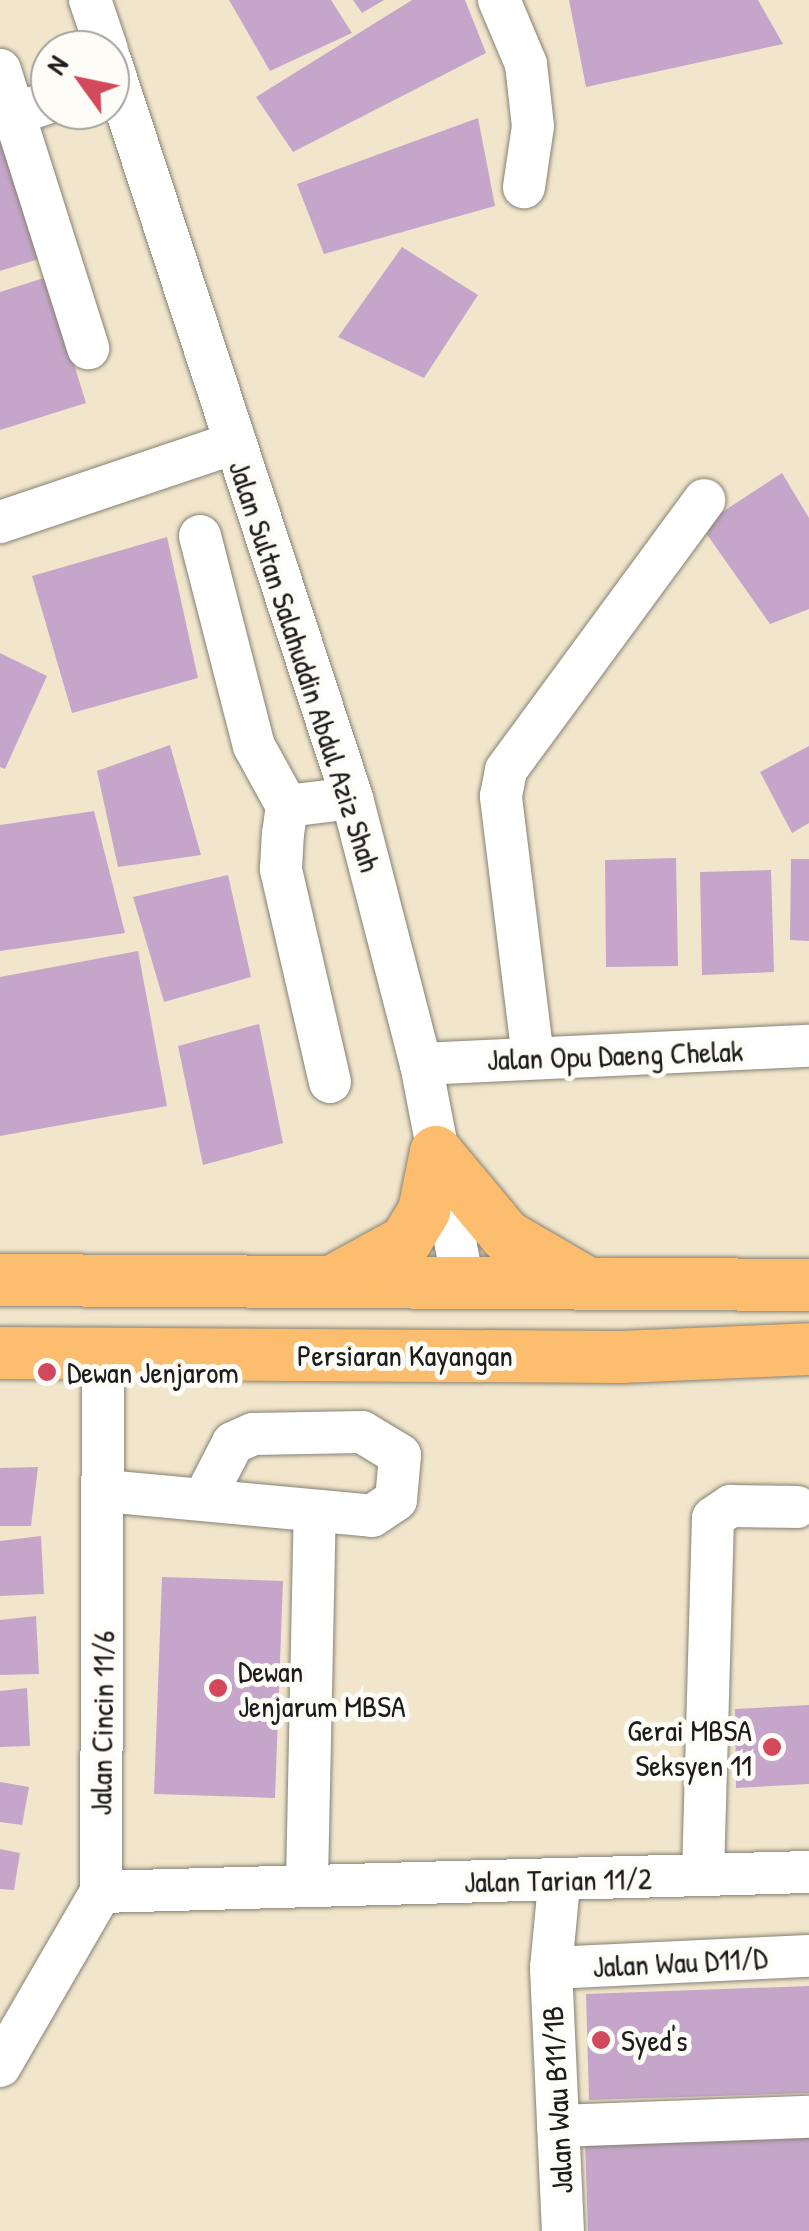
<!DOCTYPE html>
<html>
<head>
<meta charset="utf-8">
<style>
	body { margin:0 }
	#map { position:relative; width:809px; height:2231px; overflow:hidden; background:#f1e6cc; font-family:"Patrick Hand",sans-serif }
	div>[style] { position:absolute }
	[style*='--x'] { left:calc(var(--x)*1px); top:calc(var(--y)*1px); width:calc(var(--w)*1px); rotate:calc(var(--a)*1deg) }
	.building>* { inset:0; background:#c5a6ca }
	.roads { filter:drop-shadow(0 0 2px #868174) drop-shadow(0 0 2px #868174) }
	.minor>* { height:42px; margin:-21px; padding:0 21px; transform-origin:21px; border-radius:21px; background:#fff }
	.major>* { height:52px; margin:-26px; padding:0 26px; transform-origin:26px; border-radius:26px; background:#fcbd6e }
	.dots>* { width:28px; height:28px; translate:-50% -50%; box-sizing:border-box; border:5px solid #fdfcf7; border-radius:50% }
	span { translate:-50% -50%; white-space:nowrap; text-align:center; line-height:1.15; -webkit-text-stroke:10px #fdfcf7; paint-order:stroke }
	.street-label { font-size:30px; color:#1c1c1c }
	.poi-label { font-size:30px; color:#1c1c1c }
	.left { translate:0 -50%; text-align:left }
	.right { translate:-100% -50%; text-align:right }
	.north { position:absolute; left:30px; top:30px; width:100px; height:100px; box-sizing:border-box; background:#fdfcf7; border:2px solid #a3a29f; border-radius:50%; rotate:303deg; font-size:28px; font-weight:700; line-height:40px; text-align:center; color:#1c1c1c }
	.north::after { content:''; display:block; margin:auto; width:35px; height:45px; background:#d1495b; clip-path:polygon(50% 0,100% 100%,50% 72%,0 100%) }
</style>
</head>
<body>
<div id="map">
	<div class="building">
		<i style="clip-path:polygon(229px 0,331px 0,352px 33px,270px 71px)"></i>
		<i style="clip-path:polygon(353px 0,384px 0,362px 13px)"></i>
		<i style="clip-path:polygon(412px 0,465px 0,486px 53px,293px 152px,256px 97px)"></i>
		<i style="clip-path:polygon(569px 0,758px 0,783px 44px,586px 87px)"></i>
		<i style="clip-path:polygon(478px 118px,495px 206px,324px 254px,297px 184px)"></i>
		<i style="clip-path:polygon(10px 139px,45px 257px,0 271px,0 142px)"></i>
		<i style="clip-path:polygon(402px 247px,478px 295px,424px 378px,338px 337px)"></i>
		<i style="clip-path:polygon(47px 277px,86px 403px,0 430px,0 292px)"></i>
		<i style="clip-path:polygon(782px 473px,809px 518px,809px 609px,770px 624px,701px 526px)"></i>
		<i style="clip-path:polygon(167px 537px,198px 678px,72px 713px,32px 576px)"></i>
		<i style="clip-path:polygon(0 653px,47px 676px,5px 769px,0 767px)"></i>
		<i style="clip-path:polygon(170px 745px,201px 855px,118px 867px,97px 771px)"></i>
		<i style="clip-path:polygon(809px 746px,809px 823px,792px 833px,760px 772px)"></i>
		<i style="clip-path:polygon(94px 811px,125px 933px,0 951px,0 825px)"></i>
		<i style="clip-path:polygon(676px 858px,678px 966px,606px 967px,605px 860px)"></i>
		<i style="clip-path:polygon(791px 859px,809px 859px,809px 941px,790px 940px)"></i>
		<i style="clip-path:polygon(771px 870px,774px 972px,702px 975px,700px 872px)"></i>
		<i style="clip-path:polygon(228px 875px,251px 977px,164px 1002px,133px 897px)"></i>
		<i style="clip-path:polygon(138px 951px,167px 1106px,0 1136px,0 977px)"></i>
		<i style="clip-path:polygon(259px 1024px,283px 1143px,203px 1165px,178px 1046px)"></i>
		<i style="clip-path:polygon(38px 1467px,31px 1526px,0 1526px,0 1468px)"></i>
		<i style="clip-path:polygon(41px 1536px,44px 1594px,0 1596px,0 1541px)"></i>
		<i style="clip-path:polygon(162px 1577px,283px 1581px,275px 1798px,154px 1794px)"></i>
		<i style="clip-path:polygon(36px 1616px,39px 1674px,0 1675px,0 1620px)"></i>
		<i style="clip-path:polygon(27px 1688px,30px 1746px,0 1747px,0 1691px)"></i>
		<i style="clip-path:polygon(809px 1705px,809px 1784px,736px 1788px,735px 1709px)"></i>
		<i style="clip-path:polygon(0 1782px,29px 1787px,22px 1825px,0 1822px)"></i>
		<i style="clip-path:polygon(0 1849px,20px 1853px,14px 1890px,0 1889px)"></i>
		<i style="clip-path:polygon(809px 1986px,809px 2093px,589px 2100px,586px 1994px)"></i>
		<i style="clip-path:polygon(809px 2132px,809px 2231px,588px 2231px,585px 2139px)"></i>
	</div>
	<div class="roads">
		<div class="minor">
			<i style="--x:90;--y:0;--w:53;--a:71.2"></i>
			<i style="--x:499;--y:0;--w:69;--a:67.1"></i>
			<i style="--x:526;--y:64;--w:62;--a:83.6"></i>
			<i style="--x:533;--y:126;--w:62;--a:98.4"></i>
			<i style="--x:110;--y:60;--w:777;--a:71.84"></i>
			<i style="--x:352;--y:798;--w:275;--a:75.5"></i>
			<i style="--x:421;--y:1064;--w:223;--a:79.1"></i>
			<i style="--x:0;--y:70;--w:292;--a:72.4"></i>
			<i style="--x:15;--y:114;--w:37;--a:-19"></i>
			<i style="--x:0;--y:522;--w:248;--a:-18.6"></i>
			<i style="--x:200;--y:536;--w:217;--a:75.6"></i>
			<i style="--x:254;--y:746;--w:68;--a:61.2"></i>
			<i style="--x:533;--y:1058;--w:264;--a:-97"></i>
			<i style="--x:501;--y:796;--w:26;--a:-79"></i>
			<i style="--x:506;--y:770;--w:335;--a:-53.7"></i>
			<i style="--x:421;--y:1064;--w:388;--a:-2.7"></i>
			<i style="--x:330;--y:1082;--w:219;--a:-103"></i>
			<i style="--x:281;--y:869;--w:35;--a:-87"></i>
			<i style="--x:283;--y:834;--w:28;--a:-82"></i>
			<i style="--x:287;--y:806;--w:65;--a:-7"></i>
			<i style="--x:105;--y:1491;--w:268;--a:5.3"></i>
			<i style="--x:372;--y:1516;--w:29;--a:-34"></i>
			<i style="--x:396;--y:1500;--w:45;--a:-84.9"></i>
			<i style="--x:400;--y:1455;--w:44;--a:-148.8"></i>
			<i style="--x:362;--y:1432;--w:109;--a:178.9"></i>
			<i style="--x:253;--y:1434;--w:22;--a:156"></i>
			<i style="--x:233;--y:1443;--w:59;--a:117.4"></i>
			<i style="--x:703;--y:1875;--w:357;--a:-88.4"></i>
			<i style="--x:713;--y:1518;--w:22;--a:-34"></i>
			<i style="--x:731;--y:1506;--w:66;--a:0.9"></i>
			<i style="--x:307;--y:1882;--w:371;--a:-88.8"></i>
			<i style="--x:559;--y:1885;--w:83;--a:95.5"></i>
			<i style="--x:551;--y:1968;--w:263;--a:87.4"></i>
			<i style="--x:101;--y:1892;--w:708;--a:-1.62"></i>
			<i style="--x:551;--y:1968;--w:258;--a:-2.7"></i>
			<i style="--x:0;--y:2066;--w:201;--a:-59.9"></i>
			<i style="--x:101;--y:1892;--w:539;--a:-89.79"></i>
			<i style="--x:558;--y:2126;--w:251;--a:-2.1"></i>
		</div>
		<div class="major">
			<i style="--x:436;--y:1152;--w:109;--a:50.2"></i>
			<i style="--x:506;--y:1236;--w:86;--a:30.2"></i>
			<i style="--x:0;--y:1280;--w:809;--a:0.35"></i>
			<i style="--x:335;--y:1280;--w:81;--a:-28.8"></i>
			<i style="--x:406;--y:1241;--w:35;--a:-59"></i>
			<i style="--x:424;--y:1211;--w:60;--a:-78.5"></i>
			<i style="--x:0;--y:1353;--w:621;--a:0.37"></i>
			<i style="--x:621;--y:1357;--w:188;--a:-2.4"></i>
		</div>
	</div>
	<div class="dots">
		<i style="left:47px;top:1372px;background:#d1495b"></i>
		<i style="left:218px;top:1688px;background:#d1495b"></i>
		<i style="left:772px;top:1747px;background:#d1495b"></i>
		<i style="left:601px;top:2040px;background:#d1495b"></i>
	</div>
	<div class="street-label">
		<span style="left:305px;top:666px;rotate:72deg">Jalan Sultan Salahuddin Abdul Aziz Shah</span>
		<span style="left:615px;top:1055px;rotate:-2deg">Jalan Opu Daeng Chelak</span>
		<span style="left:405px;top:1355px">Persiaran Kayangan</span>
		<span style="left:102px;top:1723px;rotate:-89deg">Jalan Cincin 11/6</span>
		<span style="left:558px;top:1880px;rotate:-1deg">Jalan Tarian 11/2</span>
		<span style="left:680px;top:1962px;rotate:-3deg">Jalan Wau D11/D</span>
		<span style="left:557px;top:2100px;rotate:-93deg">Jalan Wau B11/1B</span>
	</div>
	<div class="poi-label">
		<span class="left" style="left:67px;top:1372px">Dewan Jenjarom</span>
		<span class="left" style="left:238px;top:1688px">Dewan<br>Jenjarum MBSA</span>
		<span class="right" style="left:752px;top:1747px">Gerai MBSA<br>Seksyen 11</span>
		<span class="left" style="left:621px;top:2040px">Syed's</span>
	</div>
	<div class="north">N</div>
</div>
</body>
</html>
